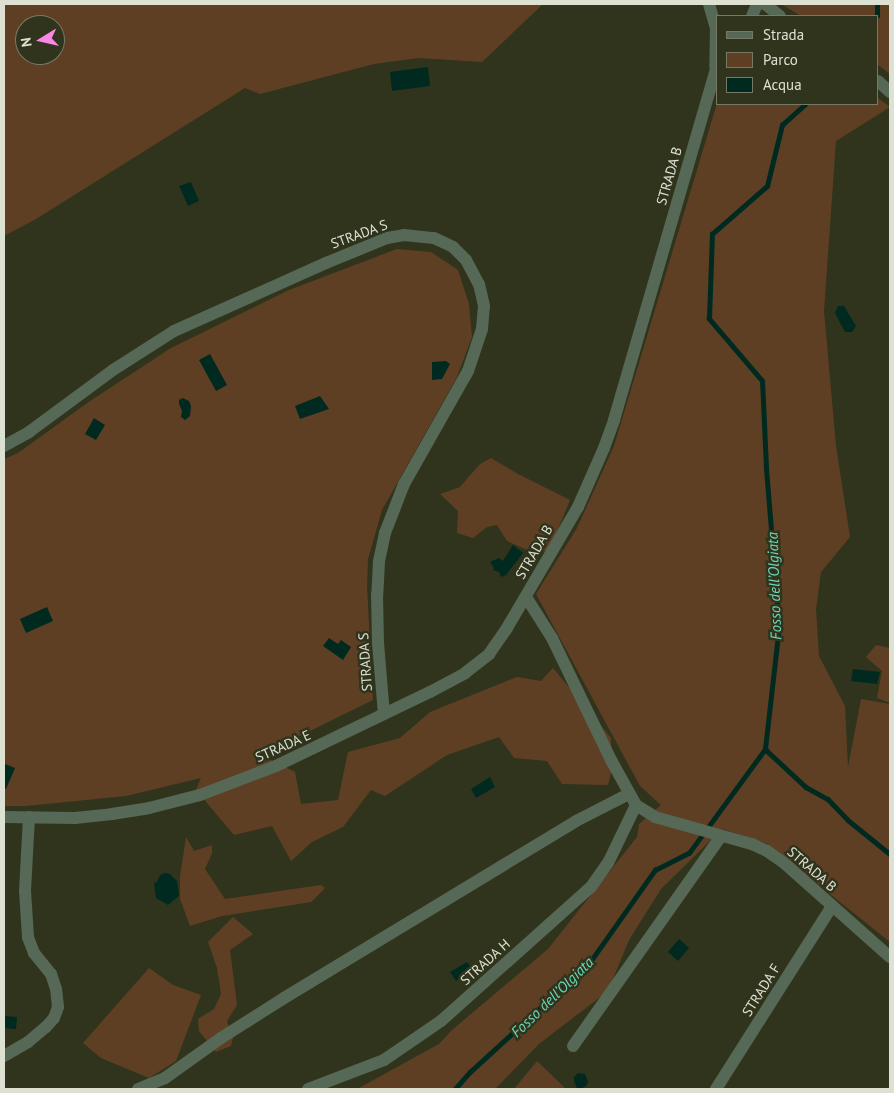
<!DOCTYPE html>
<html>
<head>
<meta charset="utf-8">
<style>
	body { margin:0 }
	#map { position:relative; width:894px; height:1093px; overflow:hidden; background:#30341c; font-family:"PT Sans",sans-serif }
	div>[style] { position:absolute }
	[style*='--x'] { left:calc(var(--x)*1px); top:calc(var(--y)*1px); width:calc(var(--w)*1px); rotate:calc(var(--a)*1deg) }
	.green>* { inset:0; background:#5f3f24 }
	.water>* { inset:0; background:#002a20 }
	.stream>* { height:4.5px; margin:-2.25px; padding:0 2.25px; transform-origin:2.25px; border-radius:2.25px; background:#002a20 }
	.minor>* { height:12px; margin:-6px; padding:0 6px; transform-origin:6px; border-radius:6px; background:#566856 }
	span { translate:-50% -50%; white-space:nowrap; text-align:center; line-height:1.15; -webkit-text-stroke:5px #30341c; paint-order:stroke }
	.street-label { font-size:14px; color:#dde1d2 }
	.water-label { font-size:15px; color:#6bd8ba; font-style:italic }
	.frame { position:absolute; inset:0; border:5px solid #dde1d2; pointer-events:none }
	.legend { position:absolute; left:716px; top:15px; width:162px; height:90px; box-sizing:border-box; background:#30341c; border:1px solid #757965; margin:0; padding:6px 9px; list-style:none; font-size:15px; color:#dde1d2 }
	.legend li { display:flex; align-items:center; gap:10px; height:25px }
	.legend b { width:25px; border:1px solid #757965 }
	.north { position:absolute; left:15px; top:15px; width:50px; height:50px; box-sizing:border-box; background:#30341c; border:1px solid #757965; border-radius:50%; rotate:261deg; font-size:14px; font-weight:700; line-height:20px; text-align:center; color:#dde1d2 }
	.north::after { content:''; display:block; margin:auto; width:18px; height:22px; background:#fc86e4; clip-path:polygon(50% 0,100% 100%,50% 72%,0 100%) }
</style>
</head>
<body>
<div id="map">
	<div class="green">
		<i style="clip-path:polygon(evenodd,4px 4px,543px 4px,482px 62px,418px 58px,374px 64px,260px 94px,245px 88px,36px 219px,4px 236px,4px 4px,25px 25px,55px 25px,55px 55px,25px 55px,25px 25px)"></i>
		<i style="clip-path:polygon(781px 4px,890px 4px,890px 74px,878px 65px,878px 16px,801px 16px)"></i>
		<i style="clip-path:polygon(878px 98px,890px 107px,836px 141px,824px 311px,836px 446px,850px 537px,821px 572px,816px 609px,819px 656px,845px 706px,848px 767px,861px 699px,890px 704px,890px 942px,766px 843px,722px 829px,661px 889px,629px 940px,608px 991px,539px 1044px,495px 1089px,357px 1089px,439px 1044px,452px 1030px,548px 949px,637px 837px,639px 824px,661px 805px,640px 786px,536px 594px,577px 528px,614px 446px,718px 100px,718px 104px,878px 104px)"></i>
		<i style="clip-path:polygon(397px 249px,431px 252px,458px 270px,469px 304px,472px 337px,457px 377px,382px 510px,368px 559px,367px 586px,373px 700px,265px 753px,267px 758px,295px 772px,301px 804px,338px 800px,348px 752px,400px 738px,430px 712px,517px 677px,541px 681px,553px 668px,611px 738px,612px 768px,608px 785px,562px 784px,547px 761px,514px 758px,499px 737px,447px 755px,385px 796px,371px 790px,343px 827px,312px 842px,291px 861px,272px 826px,234px 835px,196px 790px,201px 778px,126px 796px,26px 806px,4px 806px,4px 459px,18px 453px,90px 401px,171px 348px,289px 290px)"></i>
		<i style="clip-path:polygon(491px 458px,518px 474px,570px 500px,549px 551px,532px 552px,507px 541px,497px 525px,487px 527px,473px 538px,457px 533px,458px 511px,440px 494px,460px 487px,480px 464px)"></i>
		<i style="clip-path:polygon(876px 645px,890px 648px,890px 703px,877px 698px,882px 671px,866px 657px)"></i>
		<i style="clip-path:polygon(186px 837px,194px 851px,212px 845px,212px 853px,205px 869px,225px 899px,321px 885px,325px 888px,311px 902px,222px 916px,190px 926px,180px 899px,180px 877px)"></i>
		<i style="clip-path:polygon(233px 917px,253px 934px,230px 950px,237px 1005px,227px 1021px,233px 1038px,231px 1046px,216px 1052px,199px 1031px,198px 1019px,214px 1009px,221px 994px,217px 968px,208px 942px)"></i>
		<i style="clip-path:polygon(149px 968px,173px 985px,201px 995px,176px 1061px,149px 1078px,101px 1058px,83px 1043px)"></i>
		<i style="clip-path:polygon(537px 1061px,564px 1087px,563px 1089px,514px 1089px)"></i>
	</div>
	<div class="water">
		<i style="clip-path:polygon(428px 67px,430px 86px,392px 91px,390px 72px)"></i>
		<i style="clip-path:polygon(191px 182px,199px 201px,188px 206px,179px 186px)"></i>
		<i style="clip-path:polygon(838px 306px,844px 306px,856px 326px,852px 332px,845px 332px,835px 313px)"></i>
		<i style="clip-path:polygon(210px 354px,227px 385px,216px 391px,199px 360px)"></i>
		<i style="clip-path:polygon(446px 361px,450px 364px,442px 379px,432px 380px,432px 362px)"></i>
		<i style="clip-path:polygon(320px 396px,329px 409px,300px 419px,295px 406px)"></i>
		<i style="clip-path:polygon(183px 398px,189px 401px,191px 406px,190px 416px,185px 420px,181px 417px,182px 411px,179px 404px,179px 400px)"></i>
		<i style="clip-path:polygon(94px 418px,105px 425px,96px 440px,85px 434px)"></i>
		<i style="clip-path:polygon(513px 545px,523px 553px,506px 575px,501px 577px,499px 572px,493px 570px,494px 568px,490px 562px,499px 558px,503px 561px)"></i>
		<i style="clip-path:polygon(47px 607px,53px 621px,26px 633px,20px 619px)"></i>
		<i style="clip-path:polygon(329px 638px,338px 644px,341px 640px,351px 647px,343px 660px,323px 646px)"></i>
		<i style="clip-path:polygon(853px 669px,880px 672px,877px 684px,851px 681px)"></i>
		<i style="clip-path:polygon(5px 764px,15px 768px,6px 789px,4px 788px)"></i>
		<i style="clip-path:polygon(490px 777px,495px 787px,476px 798px,471px 789px)"></i>
		<i style="clip-path:polygon(165px 873px,170px 874px,177px 881px,179px 896px,168px 905px,156px 898px,154px 883px,157px 882px,160px 875px)"></i>
		<i style="clip-path:polygon(679px 939px,689px 948px,678px 961px,668px 952px)"></i>
		<i style="clip-path:polygon(467px 962px,473px 970px,456px 981px,450px 972px)"></i>
		<i style="clip-path:polygon(4px 1016px,17px 1017px,16px 1029px,4px 1028px)"></i>
		<i style="clip-path:polygon(578px 1073px,585px 1074px,588px 1082px,586px 1086px,581px 1089px,577px 1088px,574px 1081px,574px 1077px)"></i>
	</div>
	<div class="stream">
		<i style="--x:877;--y:16;--w:12;--a:-90"></i>
		<i style="--x:765;--y:749;--w:56;--a:42.8"></i>
		<i style="--x:806;--y:787;--w:25;--a:29"></i>
		<i style="--x:828;--y:799;--w:29;--a:46"></i>
		<i style="--x:848;--y:820;--w:54;--a:39"></i>
		<i style="--x:455;--y:1089;--w:23;--a:-49"></i>
		<i style="--x:470;--y:1072;--w:163;--a:-42.5"></i>
		<i style="--x:590;--y:962;--w:113;--a:-54.8"></i>
		<i style="--x:655;--y:870;--w:38;--a:-27"></i>
		<i style="--x:689;--y:853;--w:129;--a:-53.8"></i>
		<i style="--x:765;--y:749;--w:123;--a:-83.5"></i>
		<i style="--x:779;--y:627;--w:160;--a:-94.7"></i>
		<i style="--x:766;--y:468;--w:87;--a:-92.6"></i>
		<i style="--x:762;--y:381;--w:82;--a:-130.5"></i>
		<i style="--x:709;--y:319;--w:85;--a:-88"></i>
		<i style="--x:712;--y:234;--w:73;--a:-41.1"></i>
		<i style="--x:767;--y:186;--w:63;--a:-76.2"></i>
		<i style="--x:782;--y:125;--w:31;--a:-42"></i>
	</div>
	<div class="minor">
		<i style="--x:709;--y:4;--w:25;--a:74"></i>
		<i style="--x:716;--y:28;--w:39;--a:91"></i>
		<i style="--x:765;--y:4;--w:19;--a:39"></i>
		<i style="--x:752;--y:16;--w:13;--a:-67"></i>
		<i style="--x:878;--y:81;--w:16;--a:43"></i>
		<i style="--x:4;--y:446;--w:29;--a:-29"></i>
		<i style="--x:29;--y:432;--w:104;--a:-36.4"></i>
		<i style="--x:113;--y:370;--w:72;--a:-32.6"></i>
		<i style="--x:174;--y:331;--w:167;--a:-24.1"></i>
		<i style="--x:326;--y:263;--w:66;--a:-22.3"></i>
		<i style="--x:387;--y:238;--w:17;--a:-10"></i>
		<i style="--x:404;--y:235;--w:30;--a:6"></i>
		<i style="--x:434;--y:238;--w:21;--a:25"></i>
		<i style="--x:453;--y:247;--w:18;--a:45"></i>
		<i style="--x:466;--y:260;--w:27;--a:62"></i>
		<i style="--x:479;--y:284;--w:23;--a:77"></i>
		<i style="--x:484;--y:306;--w:23;--a:95"></i>
		<i style="--x:482;--y:329;--w:44;--a:108.4"></i>
		<i style="--x:468;--y:371;--w:130;--a:119.5"></i>
		<i style="--x:404;--y:484;--w:53;--a:111.2"></i>
		<i style="--x:385;--y:533;--w:30;--a:102"></i>
		<i style="--x:379;--y:562;--w:33;--a:93"></i>
		<i style="--x:377;--y:595;--w:48;--a:88.8"></i>
		<i style="--x:378;--y:643;--w:71;--a:85.2"></i>
		<i style="--x:526;--y:597;--w:49;--a:57.6"></i>
		<i style="--x:552;--y:638;--w:136;--a:64.2"></i>
		<i style="--x:611;--y:760;--w:51;--a:60.9"></i>
		<i style="--x:636;--y:805;--w:22;--a:32"></i>
		<i style="--x:655;--y:817;--w:101;--a:15.6"></i>
		<i style="--x:752;--y:844;--w:17;--a:25"></i>
		<i style="--x:767;--y:851;--w:19;--a:35"></i>
		<i style="--x:783;--y:862;--w:143;--a:41.6"></i>
		<i style="--x:4;--y:817;--w:71;--a:0.8"></i>
		<i style="--x:75;--y:818;--w:37;--a:-6"></i>
		<i style="--x:112;--y:814;--w:37;--a:-9"></i>
		<i style="--x:149;--y:808;--w:53;--a:-14.3"></i>
		<i style="--x:200;--y:795;--w:81;--a:-20.9"></i>
		<i style="--x:276;--y:766;--w:171;--a:-25.7"></i>
		<i style="--x:430;--y:692;--w:40;--a:-28"></i>
		<i style="--x:465;--y:673;--w:31;--a:-38"></i>
		<i style="--x:489;--y:654;--w:32;--a:-55"></i>
		<i style="--x:507;--y:628;--w:140;--a:-59.6"></i>
		<i style="--x:578;--y:507;--w:64;--a:-66.2"></i>
		<i style="--x:604;--y:448;--w:30;--a:-70"></i>
		<i style="--x:614;--y:420;--w:373;--a:-73.8"></i>
		<i style="--x:573;--y:1046;--w:257;--a:-54.8"></i>
		<i style="--x:4;--y:1056;--w:28;--a:-30"></i>
		<i style="--x:28;--y:1042;--w:23;--a:-40"></i>
		<i style="--x:46;--y:1027;--w:12;--a:-48"></i>
		<i style="--x:54;--y:1018;--w:12;--a:-70"></i>
		<i style="--x:58;--y:1007;--w:18;--a:-96"></i>
		<i style="--x:56;--y:989;--w:16;--a:-108"></i>
		<i style="--x:51;--y:974;--w:27;--a:-129"></i>
		<i style="--x:34;--y:953;--w:17;--a:-111"></i>
		<i style="--x:28;--y:937;--w:46;--a:-93.7"></i>
		<i style="--x:25;--y:891;--w:74;--a:-86.9"></i>
		<i style="--x:138;--y:1089;--w:29;--a:-22"></i>
		<i style="--x:165;--y:1078;--w:69;--a:-35.5"></i>
		<i style="--x:221;--y:1038;--w:75;--a:-32.4"></i>
		<i style="--x:284;--y:998;--w:341;--a:-31.2"></i>
		<i style="--x:576;--y:821;--w:59;--a:-27"></i>
		<i style="--x:308;--y:1089;--w:81;--a:-20.9"></i>
		<i style="--x:384;--y:1060;--w:69;--a:-34.4"></i>
		<i style="--x:441;--y:1021;--w:201;--a:-41.8"></i>
		<i style="--x:591;--y:887;--w:29;--a:-55"></i>
		<i style="--x:608;--y:863;--w:64;--a:-64.2"></i>
		<i style="--x:716;--y:1089;--w:217;--a:-57.6"></i>
	</div>
	<div class="street-label">
		<span style="left:669px;top:176px;rotate:-74deg">STRADA B</span>
		<span style="left:359px;top:234px;rotate:-20deg">STRADA S</span>
		<span style="left:534px;top:552px;rotate:-60deg">STRADA B</span>
		<span style="left:365px;top:662px;rotate:-94deg">STRADA S</span>
		<span style="left:283px;top:746px;rotate:-24deg">STRADA E</span>
		<span style="left:812px;top:869px;rotate:41deg">STRADA B</span>
		<span style="left:485px;top:962px;rotate:-42deg">STRADA H</span>
		<span style="left:761px;top:990px;rotate:-58deg">STRADA F</span>
	</div>
	<div class="water-label">
		<span style="left:774px;top:586px;rotate:-92deg">Fosso dell’Olgiata</span>
		<span style="left:552px;top:997px;rotate:-44deg">Fosso dell’Olgiata</span>
	</div>
	<div class="frame"></div>
	<ul class="legend">
	<li><b style="height:6px;background:#566856"></b>Strada</li>
	<li><b style="height:14px;background:#5f3f24"></b>Parco</li>
	<li><b style="height:14px;background:#002a20"></b>Acqua</li>
	</ul>
	<div class="north">N</div>
</div>
</body>
</html>
